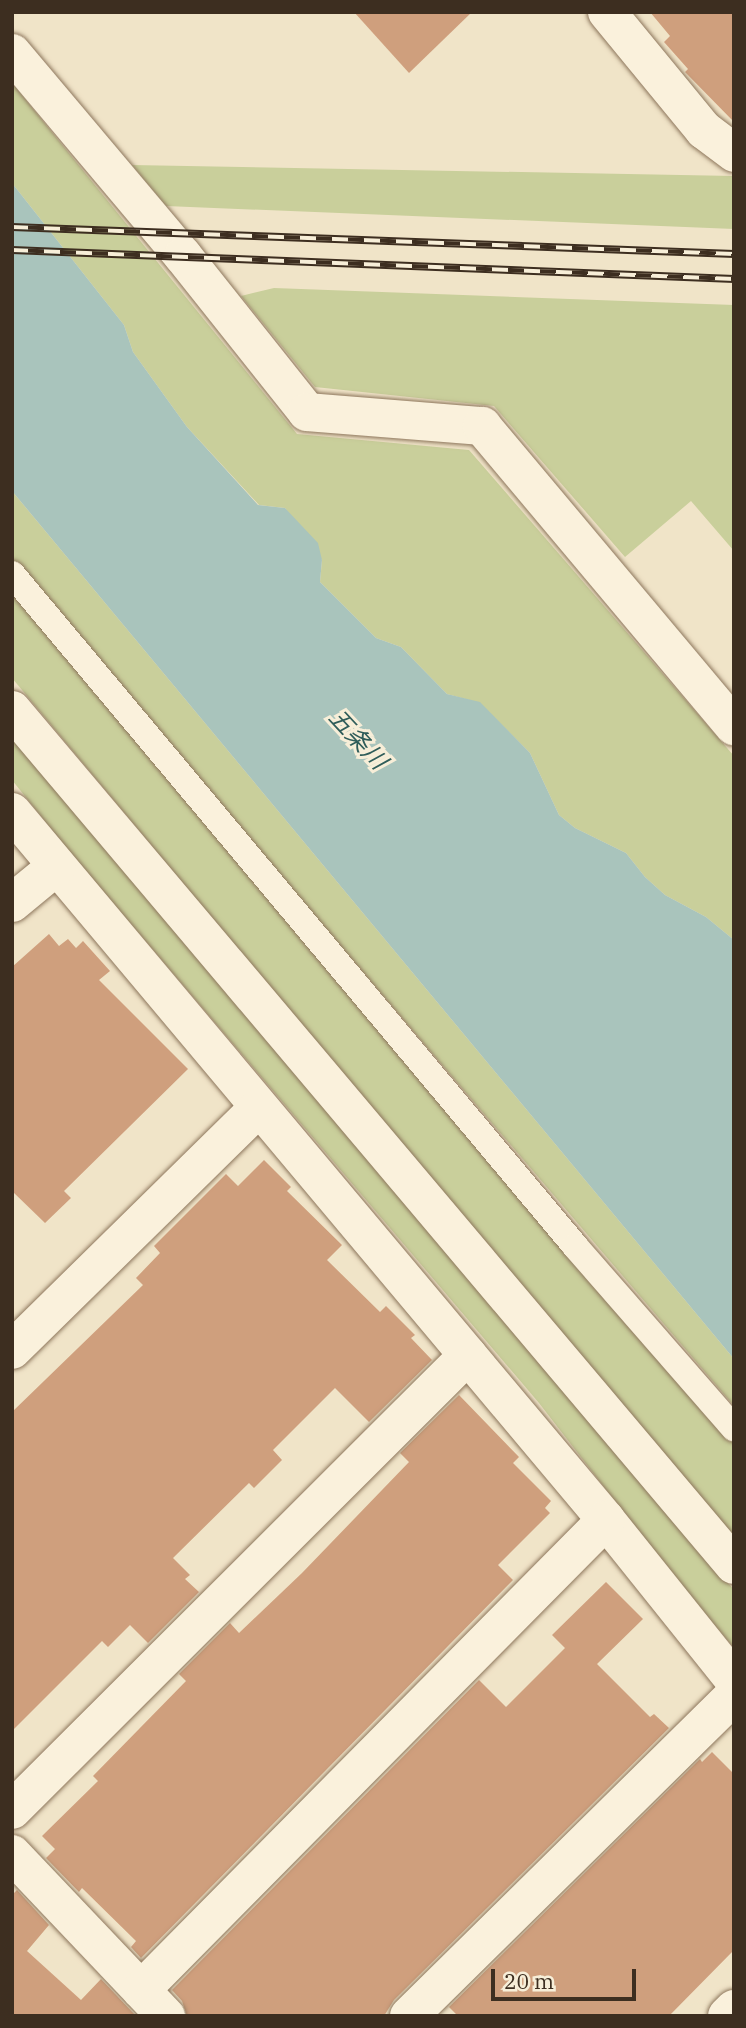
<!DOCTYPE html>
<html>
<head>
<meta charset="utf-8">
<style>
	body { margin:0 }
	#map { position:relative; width:746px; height:2028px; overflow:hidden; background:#f0e4c8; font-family:"IBM Plex Serif","Noto Sans JP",serif }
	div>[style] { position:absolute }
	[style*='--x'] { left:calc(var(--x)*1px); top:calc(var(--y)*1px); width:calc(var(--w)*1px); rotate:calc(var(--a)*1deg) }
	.green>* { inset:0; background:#c9cf9b }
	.water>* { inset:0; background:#a9c4bc }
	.building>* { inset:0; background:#cf9f7d }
	.roads { filter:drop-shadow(0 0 2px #8d765c) drop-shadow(0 0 2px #8d765c) }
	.lane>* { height:26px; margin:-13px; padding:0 13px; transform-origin:13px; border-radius:13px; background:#faf1dc }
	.street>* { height:38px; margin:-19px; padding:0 19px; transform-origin:19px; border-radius:19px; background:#faf1dc }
	.rail>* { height:8px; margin-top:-4px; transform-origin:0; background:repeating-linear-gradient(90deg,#f7eed8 0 16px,#3d2e20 0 32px); box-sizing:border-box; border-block:2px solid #3d2e20 }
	span { translate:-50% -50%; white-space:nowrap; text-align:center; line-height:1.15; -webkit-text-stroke:6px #f7eed8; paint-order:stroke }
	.water-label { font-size:24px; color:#2f5d5a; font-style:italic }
	.frame { position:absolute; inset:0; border:14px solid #3d2e20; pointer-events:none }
	.scale { position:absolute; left:491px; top:1969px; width:145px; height:32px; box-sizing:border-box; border:4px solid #3d2e20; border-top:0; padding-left:9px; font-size:21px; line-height:24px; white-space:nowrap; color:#3d2e20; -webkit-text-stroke:5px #f7eed8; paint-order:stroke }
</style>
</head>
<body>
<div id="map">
	<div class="green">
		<i style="clip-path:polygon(12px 83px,297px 434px,469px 450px,734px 756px,734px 940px,706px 917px,665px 895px,645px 877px,626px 853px,575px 828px,559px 815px,530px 753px,480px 703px,447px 694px,401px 647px,376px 638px,320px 582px,322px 560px,285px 508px,259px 505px,187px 427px,133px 352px,124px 325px,12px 183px)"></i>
		<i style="clip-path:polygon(132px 165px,734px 176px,734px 229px,166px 206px)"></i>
		<i style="clip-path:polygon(274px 288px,734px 305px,734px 551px,691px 501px,625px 557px,494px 406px,315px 387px,241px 296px)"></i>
		<i style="clip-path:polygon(12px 491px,734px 1359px,734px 1406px,12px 562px)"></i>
		<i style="clip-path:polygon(12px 590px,734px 1443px,734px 1545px,12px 678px)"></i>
		<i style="clip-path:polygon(12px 737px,734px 1590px,734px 1648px,673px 1576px,539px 1403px,68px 850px,12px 780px)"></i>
	</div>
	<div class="water">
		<i style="clip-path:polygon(12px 183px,124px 325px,133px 352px,187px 427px,258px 505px,285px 508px,318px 543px,322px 560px,320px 582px,376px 638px,401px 647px,447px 694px,480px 702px,530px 753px,559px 815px,575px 828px,626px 853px,645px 877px,665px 895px,706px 917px,734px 940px,734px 1359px,12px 491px)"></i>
	</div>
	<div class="building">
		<i style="clip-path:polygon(354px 12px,472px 12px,409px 73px)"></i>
		<i style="clip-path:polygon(650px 12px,734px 12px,734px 122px,685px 72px,688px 69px,664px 42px,670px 36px)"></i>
		<i style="clip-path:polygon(49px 934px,59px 946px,68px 939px,76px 948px,83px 941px,110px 971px,99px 980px,188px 1069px,64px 1191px,71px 1198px,45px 1223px,12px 1191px,12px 967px)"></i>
		<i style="clip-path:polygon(264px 1160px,291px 1187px,287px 1191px,342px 1245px,327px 1260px,380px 1312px,386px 1306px,415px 1335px,411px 1338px,432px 1360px,369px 1422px,335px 1388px,273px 1450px,282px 1460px,254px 1488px,249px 1483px,173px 1558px,190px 1575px,185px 1579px,199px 1592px,148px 1643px,130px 1625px,108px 1647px,102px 1641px,12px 1731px,12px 1412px,143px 1285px,136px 1278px,160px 1253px,154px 1246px,226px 1174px,238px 1186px)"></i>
		<i style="clip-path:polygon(459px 1395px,519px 1457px,513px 1463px,551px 1501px,545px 1508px,550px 1513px,498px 1565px,513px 1580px,141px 1958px,131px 1947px,136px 1941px,82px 1888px,79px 1892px,46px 1858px,55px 1849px,42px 1836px,98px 1781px,93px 1776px,186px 1681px,179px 1674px,230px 1623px,239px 1633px,302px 1573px,409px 1462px,400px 1453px)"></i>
		<i style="clip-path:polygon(606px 1582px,643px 1619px,597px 1664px,650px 1717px,654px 1714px,669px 1728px,394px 2000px,384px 2016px,187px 2016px,182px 2001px,172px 1990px,479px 1680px,506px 1707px,565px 1648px,552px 1635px)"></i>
		<i style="clip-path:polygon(712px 1752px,734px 1774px,734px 1950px,669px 2016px,458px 2016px,449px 2007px,700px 1759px,702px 1762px)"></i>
		<i style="clip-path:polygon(17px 1890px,49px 1925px,27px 1951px,81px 2000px,101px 1979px,136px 2016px,12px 2016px,12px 1895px)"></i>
	</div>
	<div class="roads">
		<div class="lane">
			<i style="--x:12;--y:574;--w:877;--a:50.04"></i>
			<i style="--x:575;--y:1246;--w:242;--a:48.9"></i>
		</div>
		<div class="street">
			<i style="--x:607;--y:12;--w:153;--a:50.6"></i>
			<i style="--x:704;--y:130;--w:38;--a:37"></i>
			<i style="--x:12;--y:53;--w:265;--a:49.9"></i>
			<i style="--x:183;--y:256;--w:199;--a:51.5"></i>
			<i style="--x:307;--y:412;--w:176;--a:4.6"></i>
			<i style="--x:482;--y:426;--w:392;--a:50"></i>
			<i style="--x:12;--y:710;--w:1119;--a:49.82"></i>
			<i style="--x:12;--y:812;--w:924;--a:50"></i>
			<i style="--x:606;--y:1520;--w:205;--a:51.3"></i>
			<i style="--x:12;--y:903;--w:58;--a:-39.4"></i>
			<i style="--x:12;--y:1350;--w:346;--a:-44.5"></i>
			<i style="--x:12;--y:1810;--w:644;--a:-44.94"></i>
			<i style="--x:12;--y:1854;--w:224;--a:46.5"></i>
			<i style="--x:141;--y:1990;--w:661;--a:-45.31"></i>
			<i style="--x:409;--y:2016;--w:457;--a:-44.6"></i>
			<i style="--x:727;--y:2016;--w:10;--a:-45"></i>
		</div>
	</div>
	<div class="rail">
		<i style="--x:12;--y:227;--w:723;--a:2.14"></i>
		<i style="--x:12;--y:250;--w:723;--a:2.3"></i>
	</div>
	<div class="water-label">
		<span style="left:358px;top:739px;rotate:47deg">五条川</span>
	</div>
	<div class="frame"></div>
	<div class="scale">20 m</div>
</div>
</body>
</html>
